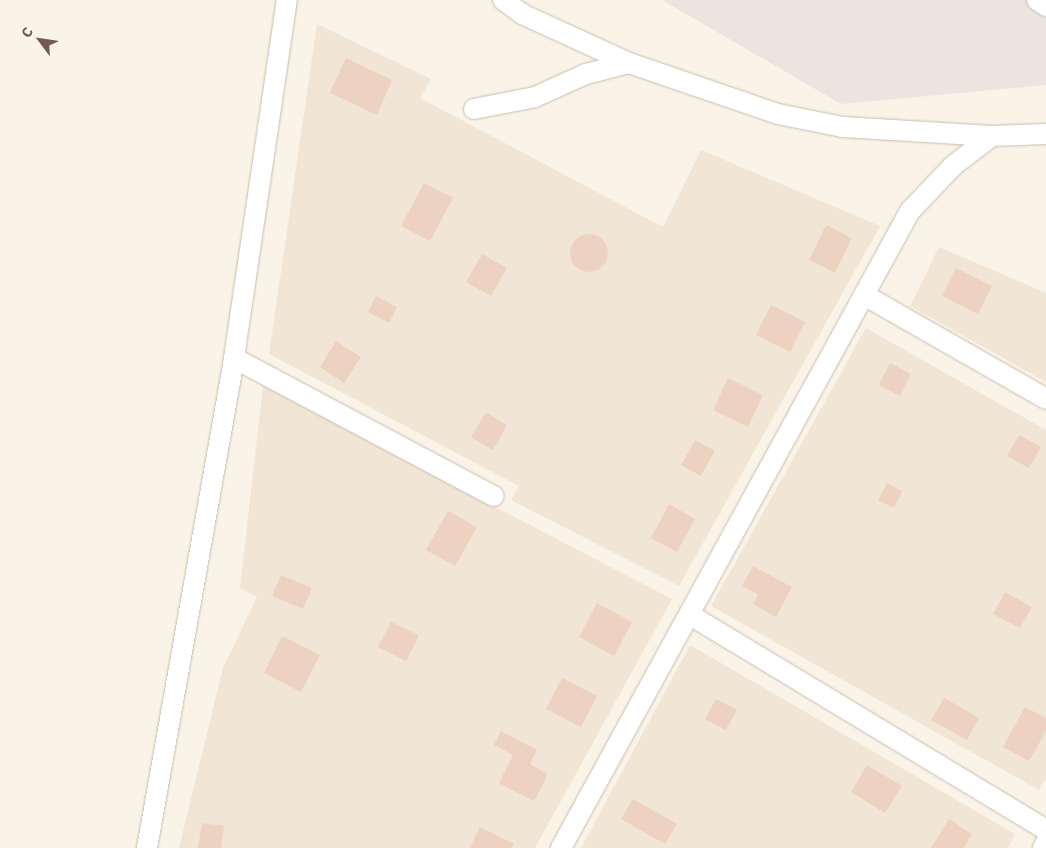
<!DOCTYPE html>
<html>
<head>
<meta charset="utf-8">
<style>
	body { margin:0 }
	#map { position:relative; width:1046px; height:848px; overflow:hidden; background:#faf3e7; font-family:"IBM Plex Sans",sans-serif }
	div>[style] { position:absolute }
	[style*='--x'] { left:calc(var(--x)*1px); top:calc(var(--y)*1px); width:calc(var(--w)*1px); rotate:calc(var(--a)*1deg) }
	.residential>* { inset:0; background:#f1e5d6 }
	.industrial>* { inset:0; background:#ebe5e0 }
	.building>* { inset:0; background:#edd2c1 }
	.round { border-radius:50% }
	.roads { filter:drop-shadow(0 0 1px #cbbbae) drop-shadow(0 0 1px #cbbbae) }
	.minor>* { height:20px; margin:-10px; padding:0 10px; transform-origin:10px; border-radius:10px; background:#fff }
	span { translate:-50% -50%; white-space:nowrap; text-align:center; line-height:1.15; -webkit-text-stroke:4px #fdf7ed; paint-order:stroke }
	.north { position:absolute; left:15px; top:15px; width:50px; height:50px; -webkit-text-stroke:4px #fdf7ed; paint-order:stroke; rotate:301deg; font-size:14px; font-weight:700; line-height:20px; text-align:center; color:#725a4e }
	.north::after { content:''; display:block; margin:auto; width:18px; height:22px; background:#725a4e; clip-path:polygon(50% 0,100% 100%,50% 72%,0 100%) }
</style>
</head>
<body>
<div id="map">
	<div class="residential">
		<i style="clip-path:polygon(317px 24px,431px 79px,420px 98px,663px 227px,701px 150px,880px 226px,679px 586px,511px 500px,519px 486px,269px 354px)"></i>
		<i style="clip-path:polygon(939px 247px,1046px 293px,1046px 382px,910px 306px)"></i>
		<i style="clip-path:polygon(866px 328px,1046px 430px,1046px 778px,1039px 790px,711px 606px)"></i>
		<i style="clip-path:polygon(263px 386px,672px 599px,535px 848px,179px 848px,223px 668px,257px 597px,240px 588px)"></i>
		<i style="clip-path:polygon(690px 645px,1015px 834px,1008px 848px,581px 848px)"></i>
	</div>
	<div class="industrial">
		<i style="clip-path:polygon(662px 0,1046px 0,1046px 85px,841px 104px)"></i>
	</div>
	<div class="building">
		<i style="clip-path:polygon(346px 58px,392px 80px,377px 115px,330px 93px)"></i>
		<i style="clip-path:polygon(424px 183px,453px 198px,430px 241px,401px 226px)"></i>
		<i style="clip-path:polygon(826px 225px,852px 238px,835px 273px,809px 260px)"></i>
		<i class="round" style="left:570px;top:234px;width:38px;height:38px"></i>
		<i style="clip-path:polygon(482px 254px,507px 268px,491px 296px,466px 282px)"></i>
		<i style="clip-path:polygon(956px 268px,992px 286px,978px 314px,942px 296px)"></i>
		<i style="clip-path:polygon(376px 296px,397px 307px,389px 323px,368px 312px)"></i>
		<i style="clip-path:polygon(771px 305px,805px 322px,790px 352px,756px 335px)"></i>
		<i style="clip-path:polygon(336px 341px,361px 357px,344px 383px,320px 367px)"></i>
		<i style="clip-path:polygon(890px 363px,911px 374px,900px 396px,879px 385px)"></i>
		<i style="clip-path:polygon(728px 378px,763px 395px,748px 427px,713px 410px)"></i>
		<i style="clip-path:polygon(486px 412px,507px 425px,493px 450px,471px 437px)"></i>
		<i style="clip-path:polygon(1019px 435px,1041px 447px,1029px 468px,1007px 456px)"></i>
		<i style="clip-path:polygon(695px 440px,715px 451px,701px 476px,681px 465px)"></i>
		<i style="clip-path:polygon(887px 483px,902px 491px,894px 508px,878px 500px)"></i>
		<i style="clip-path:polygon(669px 504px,695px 519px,677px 552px,651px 538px)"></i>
		<i style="clip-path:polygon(448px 511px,477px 527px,455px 566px,426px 550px)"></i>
		<i style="clip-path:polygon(753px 566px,792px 587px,776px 617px,753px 604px,758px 594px,742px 586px)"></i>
		<i style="clip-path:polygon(281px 575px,312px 588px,303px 609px,272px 596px)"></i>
		<i style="clip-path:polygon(1005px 592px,1032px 607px,1020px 628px,993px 614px)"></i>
		<i style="clip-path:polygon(597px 603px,632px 622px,614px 656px,579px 637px)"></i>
		<i style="clip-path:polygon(391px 622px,419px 635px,406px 661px,378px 647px)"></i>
		<i style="clip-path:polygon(282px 636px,320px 655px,301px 692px,264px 673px)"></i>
		<i style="clip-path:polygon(562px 678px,597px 696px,581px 727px,546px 709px)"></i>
		<i style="clip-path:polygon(944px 698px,979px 718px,967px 740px,931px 720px)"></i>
		<i style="clip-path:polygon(716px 699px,737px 710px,726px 730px,705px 719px)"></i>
		<i style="clip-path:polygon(1025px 707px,1046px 718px,1046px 731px,1029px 761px,1003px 747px)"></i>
		<i style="clip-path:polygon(501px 731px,537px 750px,530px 764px,548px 774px,534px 801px,499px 783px,513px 755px,494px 745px)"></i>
		<i style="clip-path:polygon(867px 765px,902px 786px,885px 813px,851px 792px)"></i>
		<i style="clip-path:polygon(633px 799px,677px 824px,665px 844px,621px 819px)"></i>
		<i style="clip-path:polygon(949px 819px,972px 834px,964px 848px,931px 848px)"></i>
		<i style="clip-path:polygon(202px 823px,224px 826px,221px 848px,198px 848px)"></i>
		<i style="clip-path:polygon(480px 827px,514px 844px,512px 848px,470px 848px)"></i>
	</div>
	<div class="roads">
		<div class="minor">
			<i style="--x:503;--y:0;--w:24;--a:36"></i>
			<i style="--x:522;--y:14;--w:118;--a:24.6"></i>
			<i style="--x:629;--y:63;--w:157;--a:18.9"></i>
			<i style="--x:778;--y:114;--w:66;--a:11.3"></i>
			<i style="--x:843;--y:127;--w:149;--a:3.5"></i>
			<i style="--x:992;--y:136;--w:54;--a:-2.1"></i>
			<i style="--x:1037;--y:0;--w:11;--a:34"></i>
			<i style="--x:474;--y:109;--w:62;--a:-11.1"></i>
			<i style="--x:535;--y:97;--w:56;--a:-24.3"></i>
			<i style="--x:586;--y:74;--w:44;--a:-14.3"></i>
			<i style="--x:864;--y:295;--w:210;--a:29.7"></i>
			<i style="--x:234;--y:358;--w:294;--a:28"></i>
			<i style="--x:690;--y:615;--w:416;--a:31.1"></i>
			<i style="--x:147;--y:848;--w:498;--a:-79.9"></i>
			<i style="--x:234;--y:358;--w:362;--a:-81.6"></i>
			<i style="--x:561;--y:848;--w:726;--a:-61.28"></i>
			<i style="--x:910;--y:211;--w:64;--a:-46.3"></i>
			<i style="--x:954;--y:165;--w:48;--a:-37.3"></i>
			<i style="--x:1043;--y:848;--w:7;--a:-63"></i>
		</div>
	</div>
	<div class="north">С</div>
</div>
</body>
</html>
